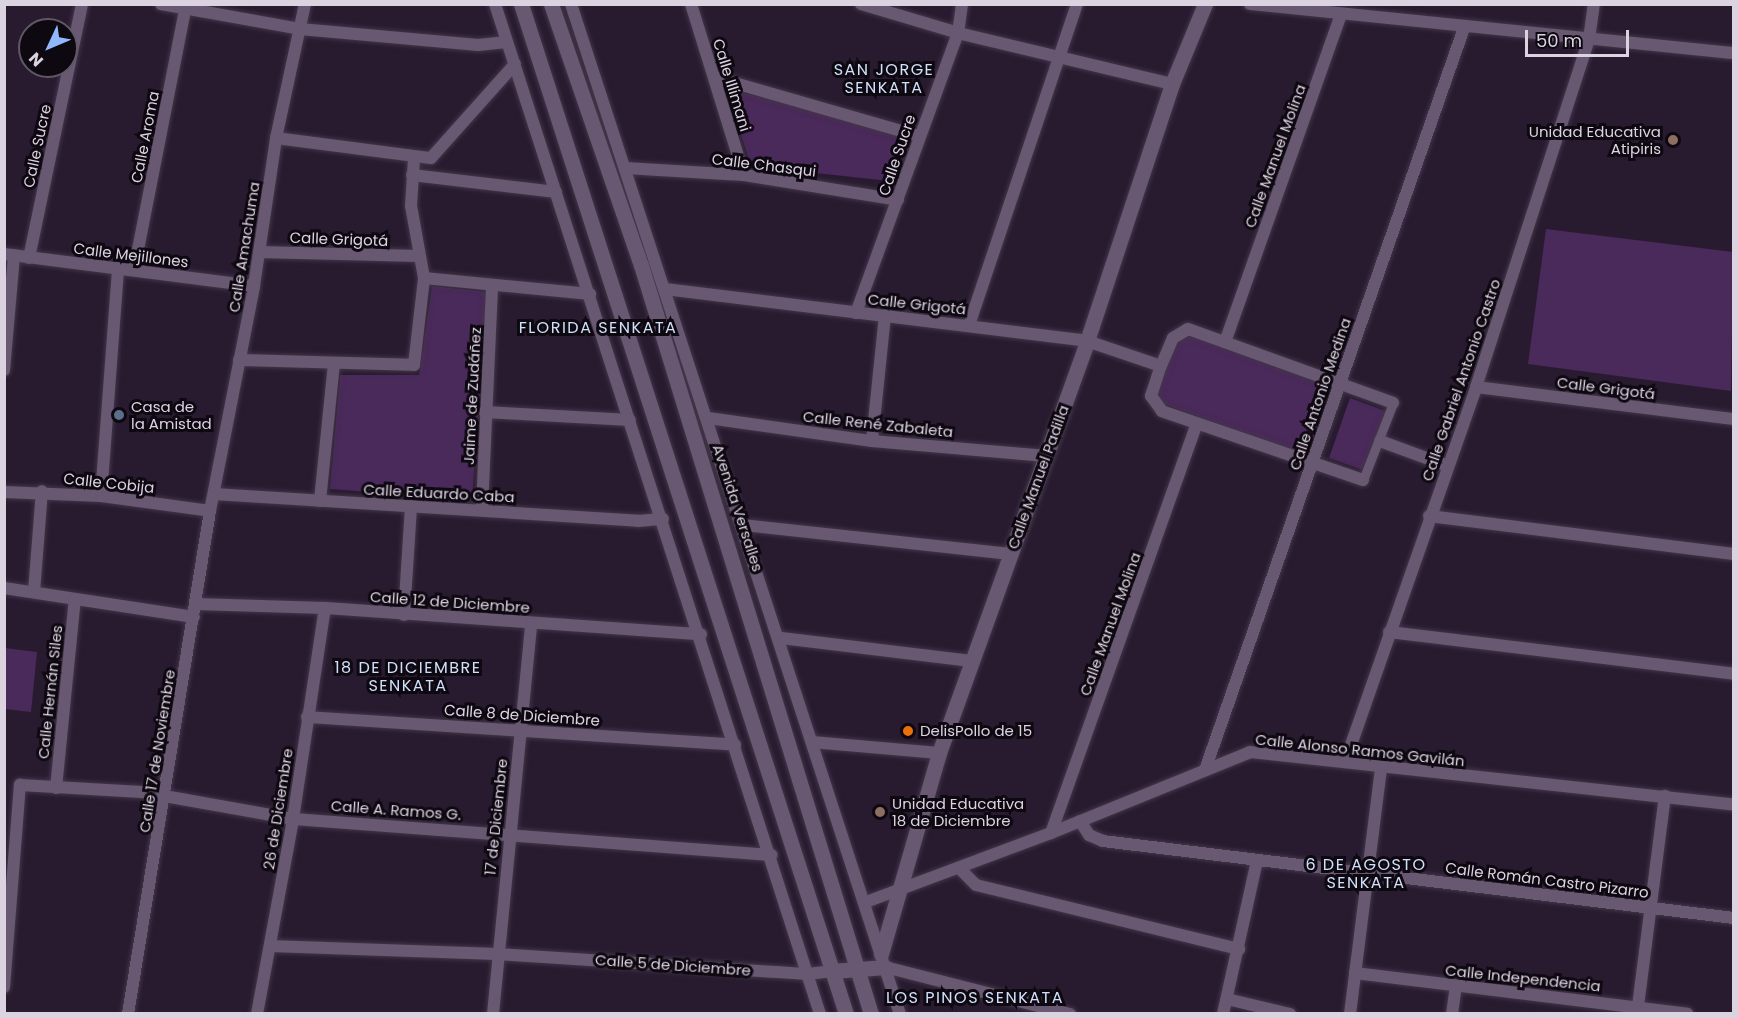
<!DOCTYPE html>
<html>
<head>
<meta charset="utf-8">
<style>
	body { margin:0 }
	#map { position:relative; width:1738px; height:1018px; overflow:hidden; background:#281b30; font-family:Poppins,sans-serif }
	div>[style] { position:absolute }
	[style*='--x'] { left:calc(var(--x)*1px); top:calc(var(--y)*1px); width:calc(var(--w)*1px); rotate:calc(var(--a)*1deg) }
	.green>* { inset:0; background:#4a295b }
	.roads { filter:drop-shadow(0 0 2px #423648) drop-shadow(0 0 2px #423648) }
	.pedestrian>* { height:9px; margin:-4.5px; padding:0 4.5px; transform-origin:4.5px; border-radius:4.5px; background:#685871 }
	.minor>* { height:12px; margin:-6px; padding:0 6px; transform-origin:6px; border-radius:6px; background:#685871 }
	.tertiary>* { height:15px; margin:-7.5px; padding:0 7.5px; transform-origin:7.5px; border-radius:7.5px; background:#685871 }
	.dots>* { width:16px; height:16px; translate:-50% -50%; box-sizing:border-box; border:3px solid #0e0811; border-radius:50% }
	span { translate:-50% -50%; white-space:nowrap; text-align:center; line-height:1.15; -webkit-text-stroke:6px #0e0811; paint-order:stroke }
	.street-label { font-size:15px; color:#dcd3e1 }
	.poi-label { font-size:15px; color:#dcd3e1 }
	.right { translate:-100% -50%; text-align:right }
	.left { translate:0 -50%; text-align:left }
	.neighbourhood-label { font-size:16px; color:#d0e0fa; letter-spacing:1.5px }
	.frame { position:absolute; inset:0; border:6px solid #dcd3e1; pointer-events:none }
	.north { position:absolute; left:18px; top:18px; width:60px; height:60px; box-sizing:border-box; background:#0e0811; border:2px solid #605964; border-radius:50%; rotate:226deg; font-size:16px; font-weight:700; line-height:24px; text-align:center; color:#dcd3e1 }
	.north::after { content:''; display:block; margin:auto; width:21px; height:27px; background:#8fb8fd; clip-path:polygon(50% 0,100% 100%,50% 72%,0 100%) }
	.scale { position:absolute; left:1525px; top:30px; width:104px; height:27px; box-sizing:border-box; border:3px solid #dcd3e1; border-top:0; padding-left:8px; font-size:18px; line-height:21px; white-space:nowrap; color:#dcd3e1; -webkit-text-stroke:4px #0e0811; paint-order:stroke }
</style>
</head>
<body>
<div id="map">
	<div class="green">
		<i style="clip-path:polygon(726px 88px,909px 137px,890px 181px,751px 166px)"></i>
		<i style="clip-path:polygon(1546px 229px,1733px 252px,1731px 391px,1528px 364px)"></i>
		<i style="clip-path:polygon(432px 286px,487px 292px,472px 500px,330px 489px,340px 375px,419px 375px)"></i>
		<i style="clip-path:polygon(1186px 334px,1331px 387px,1306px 456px,1161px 403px,1158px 393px,1176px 343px)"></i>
		<i style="clip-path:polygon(1350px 398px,1388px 412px,1366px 471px,1329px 458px)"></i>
		<i style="clip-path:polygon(5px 648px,37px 652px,31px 712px,5px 709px)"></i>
	</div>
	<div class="roads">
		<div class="pedestrian">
			<i style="--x:1363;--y:480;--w:83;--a:-68.7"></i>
		</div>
		<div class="minor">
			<i style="--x:161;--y:4;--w:141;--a:10.2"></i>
			<i style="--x:300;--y:29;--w:179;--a:5.1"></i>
			<i style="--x:478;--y:45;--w:29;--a:-6"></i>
			<i style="--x:495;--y:4;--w:1061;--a:72.16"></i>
			<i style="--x:571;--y:4;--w:1062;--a:71.96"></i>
			<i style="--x:691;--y:4;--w:179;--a:72.8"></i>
			<i style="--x:861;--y:4;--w:101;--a:16.6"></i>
			<i style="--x:958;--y:33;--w:220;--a:13.4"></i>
			<i style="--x:1250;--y:4;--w:486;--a:5.8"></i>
			<i style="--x:714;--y:77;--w:213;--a:16.1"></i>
			<i style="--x:276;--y:138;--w:156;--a:7.4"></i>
			<i style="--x:431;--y:158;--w:126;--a:-48.2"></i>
			<i style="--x:625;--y:168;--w:119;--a:3.4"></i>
			<i style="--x:744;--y:175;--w:156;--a:9.2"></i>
			<i style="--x:412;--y:175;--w:145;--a:6.7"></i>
			<i style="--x:259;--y:252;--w:160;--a:1.4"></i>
			<i style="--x:4;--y:254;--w:252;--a:7.3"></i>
			<i style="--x:29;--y:258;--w:259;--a:-78.2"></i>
			<i style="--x:134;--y:270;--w:266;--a:-78.9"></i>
			<i style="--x:424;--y:278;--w:167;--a:5.5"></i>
			<i style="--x:665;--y:289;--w:425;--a:7"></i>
			<i style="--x:1087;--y:341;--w:78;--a:18.7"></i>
			<i style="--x:856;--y:313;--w:298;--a:-70"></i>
			<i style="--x:958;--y:33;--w:29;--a:-82"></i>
			<i style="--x:969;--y:325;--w:339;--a:-71.4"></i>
			<i style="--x:1225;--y:342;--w:348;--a:-70.5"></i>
			<i style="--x:239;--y:360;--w:175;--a:1.6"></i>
			<i style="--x:414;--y:365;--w:88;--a:-83.4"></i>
			<i style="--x:424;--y:278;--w:73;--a:-100.2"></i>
			<i style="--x:411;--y:206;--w:48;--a:-86.4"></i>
			<i style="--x:4;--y:370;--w:115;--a:-85"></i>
			<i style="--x:1476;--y:387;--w:260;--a:7.1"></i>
			<i style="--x:485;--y:412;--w:145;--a:3.2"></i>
			<i style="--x:708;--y:418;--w:166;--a:8"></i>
			<i style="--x:872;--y:441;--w:175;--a:4.9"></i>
			<i style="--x:872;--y:441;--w:126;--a:-84.1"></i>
			<i style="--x:1380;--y:441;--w:72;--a:20.2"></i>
			<i style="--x:1363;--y:480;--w:213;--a:-161.1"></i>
			<i style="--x:1162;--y:411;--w:19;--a:-126"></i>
			<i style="--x:1151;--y:396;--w:32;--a:-72"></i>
			<i style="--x:1161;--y:366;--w:30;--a:-67"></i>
			<i style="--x:1173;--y:338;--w:17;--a:-31"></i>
			<i style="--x:1188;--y:329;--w:218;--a:19.8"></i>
			<i style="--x:4;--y:492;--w:97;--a:2.4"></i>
			<i style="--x:101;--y:496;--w:110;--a:7.8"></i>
			<i style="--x:214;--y:494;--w:425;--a:3.6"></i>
			<i style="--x:638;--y:521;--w:25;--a:-5"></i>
			<i style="--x:101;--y:496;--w:229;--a:-85.7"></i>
			<i style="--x:320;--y:501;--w:138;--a:-84.2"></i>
			<i style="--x:482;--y:508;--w:223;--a:-87.4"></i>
			<i style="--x:1429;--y:516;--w:307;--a:7.1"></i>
			<i style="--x:743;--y:525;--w:270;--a:6.2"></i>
			<i style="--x:4;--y:588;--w:192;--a:8.7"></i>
			<i style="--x:34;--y:592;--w:101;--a:-85.5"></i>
			<i style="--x:196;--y:604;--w:129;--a:1.8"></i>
			<i style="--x:325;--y:608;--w:377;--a:4"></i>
			<i style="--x:404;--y:615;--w:109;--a:-86.3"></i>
			<i style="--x:1389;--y:632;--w:348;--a:6.9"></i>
			<i style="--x:781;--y:638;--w:192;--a:6.9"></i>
			<i style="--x:307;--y:717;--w:429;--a:3.7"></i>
			<i style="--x:812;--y:742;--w:127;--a:5"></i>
			<i style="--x:1345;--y:762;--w:397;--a:-70.7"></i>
			<i style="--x:1476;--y:387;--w:366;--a:-72"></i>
			<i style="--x:1589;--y:39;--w:35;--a:-82"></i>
			<i style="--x:1205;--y:770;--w:786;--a:-70.76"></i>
			<i style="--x:56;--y:788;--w:190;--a:-84.3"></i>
			<i style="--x:1080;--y:821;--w:17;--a:57"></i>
			<i style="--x:1089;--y:835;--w:15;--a:23"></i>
			<i style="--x:1103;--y:841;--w:636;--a:6.96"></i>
			<i style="--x:1051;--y:833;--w:434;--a:-70.4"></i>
			<i style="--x:960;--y:869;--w:23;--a:45"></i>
			<i style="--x:976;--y:885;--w:271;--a:13.7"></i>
			<i style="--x:866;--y:902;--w:197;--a:-20.5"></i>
			<i style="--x:1051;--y:833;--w:215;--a:-22.1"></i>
			<i style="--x:1250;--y:752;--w:487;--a:6.2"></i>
			<i style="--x:270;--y:946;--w:227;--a:2"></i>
			<i style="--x:497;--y:954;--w:312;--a:3.7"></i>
			<i style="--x:808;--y:974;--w:25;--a:-7"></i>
			<i style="--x:885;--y:967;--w:191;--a:14.3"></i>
			<i style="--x:1355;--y:973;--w:335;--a:7"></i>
			<i style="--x:4;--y:987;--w:203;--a:-85.5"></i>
			<i style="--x:20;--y:785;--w:122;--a:3.3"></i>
			<i style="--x:142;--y:792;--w:153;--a:10.1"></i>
			<i style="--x:293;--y:819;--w:480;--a:4.3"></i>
			<i style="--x:1227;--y:999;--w:65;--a:13.4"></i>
			<i style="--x:1638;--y:1006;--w:212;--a:-82.7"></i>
			<i style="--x:128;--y:1014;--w:510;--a:-80.74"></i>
			<i style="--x:210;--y:511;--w:229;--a:-78.9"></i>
			<i style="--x:254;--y:286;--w:150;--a:-81.5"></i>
			<i style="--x:276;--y:138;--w:137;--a:-77.8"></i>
			<i style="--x:257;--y:1014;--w:198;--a:-79.5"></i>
			<i style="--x:293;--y:819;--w:213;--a:-81.4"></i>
			<i style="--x:493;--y:1014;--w:393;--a:-84.4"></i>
			<i style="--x:1223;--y:1014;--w:157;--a:-77.5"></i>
			<i style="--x:1350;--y:1014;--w:249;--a:-82.8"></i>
			<i style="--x:1452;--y:1014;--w:28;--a:-82"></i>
		</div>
		<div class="tertiary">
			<i style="--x:521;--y:4;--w:1061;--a:72.16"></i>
			<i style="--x:551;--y:4;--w:276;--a:71"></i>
			<i style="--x:641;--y:265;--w:784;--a:72.93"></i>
			<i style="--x:881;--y:954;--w:209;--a:-73.9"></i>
			<i style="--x:939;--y:753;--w:438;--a:-70.2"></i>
			<i style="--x:1087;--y:341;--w:271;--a:-71.7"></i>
			<i style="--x:1172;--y:84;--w:87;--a:-67.6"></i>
			<i style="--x:833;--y:971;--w:52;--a:-4.4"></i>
		</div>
	</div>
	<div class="dots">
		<i style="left:1673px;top:140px;background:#8d6e63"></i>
		<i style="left:119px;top:415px;background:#5c6f8a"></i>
		<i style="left:908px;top:731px;background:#e8710a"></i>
		<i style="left:880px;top:812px;background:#8d6e63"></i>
	</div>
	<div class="street-label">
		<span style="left:732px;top:85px;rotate:73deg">Calle Illimani</span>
		<span style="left:145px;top:137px;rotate:-79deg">Calle Aroma</span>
		<span style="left:37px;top:146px;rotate:-78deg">Calle Sucre</span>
		<span style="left:897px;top:155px;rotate:-71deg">Calle Sucre</span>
		<span style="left:1275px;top:156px;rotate:-70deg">Calle Manuel Molina</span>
		<span style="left:764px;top:165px;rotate:7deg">Calle Chasqui</span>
		<span style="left:339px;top:239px;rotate:2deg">Calle Grigotá</span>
		<span style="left:244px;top:247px;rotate:-81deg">Calle Amachuma</span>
		<span style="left:131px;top:255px;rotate:7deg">Calle Mejillones</span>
		<span style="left:917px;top:304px;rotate:6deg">Calle Grigotá</span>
		<span style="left:1461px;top:380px;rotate:-71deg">Calle Gabriel Antonio Castro</span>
		<span style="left:1606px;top:388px;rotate:7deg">Calle Grigotá</span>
		<span style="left:1320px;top:394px;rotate:-71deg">Calle Antonio Medina</span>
		<span style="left:472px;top:396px;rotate:-87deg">Jaime de Zudáñez</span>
		<span style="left:878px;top:424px;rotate:6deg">Calle René Zabaleta</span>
		<span style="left:1038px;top:477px;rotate:-70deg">Calle Manuel Padilla</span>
		<span style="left:109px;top:483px;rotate:6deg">Calle Cobija</span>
		<span style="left:439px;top:493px;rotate:3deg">Calle Eduardo Caba</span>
		<span style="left:738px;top:508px;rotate:72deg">Avenida Versalles</span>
		<span style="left:450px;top:602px;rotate:4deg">Calle 12 de Diciembre</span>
		<span style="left:1110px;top:624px;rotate:-70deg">Calle Manuel Molina</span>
		<span style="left:50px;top:692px;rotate:-84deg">Calle Hernán Siles</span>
		<span style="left:522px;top:715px;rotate:4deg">Calle 8 de Diciembre</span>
		<span style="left:1360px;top:750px;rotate:6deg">Calle Alonso Ramos Gavilán</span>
		<span style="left:157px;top:751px;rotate:-81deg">Calle 17 de Noviembre</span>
		<span style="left:278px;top:809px;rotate:-81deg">26 de Diciembre</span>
		<span style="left:396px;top:810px;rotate:4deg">Calle A. Ramos G.</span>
		<span style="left:496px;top:817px;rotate:-84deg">17 de Diciembre</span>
		<span style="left:1547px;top:880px;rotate:7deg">Calle Román Castro Pizarro</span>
		<span style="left:673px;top:965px;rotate:4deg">Calle 5 de Diciembre</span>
		<span style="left:1523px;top:978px;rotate:6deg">Calle Independencia</span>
	</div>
	<div class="poi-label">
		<span class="right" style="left:1661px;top:140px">Unidad Educativa<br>Atipiris</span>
		<span class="left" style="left:131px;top:415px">Casa de<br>la Amistad</span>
		<span class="left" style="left:920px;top:731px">DelisPollo de 15</span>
		<span class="left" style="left:892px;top:812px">Unidad Educativa<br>18 de Diciembre</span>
	</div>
	<div class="neighbourhood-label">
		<span style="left:884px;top:79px">SAN JORGE<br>SENKATA</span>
		<span style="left:598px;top:328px">FLORIDA SENKATA</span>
		<span style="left:408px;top:677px">18 DE DICIEMBRE<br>SENKATA</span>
		<span style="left:1366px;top:874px">6 DE AGOSTO<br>SENKATA</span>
		<span style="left:975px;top:998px">LOS PINOS SENKATA</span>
	</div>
	<div class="frame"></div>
	<div class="north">N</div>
	<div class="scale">50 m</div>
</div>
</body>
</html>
